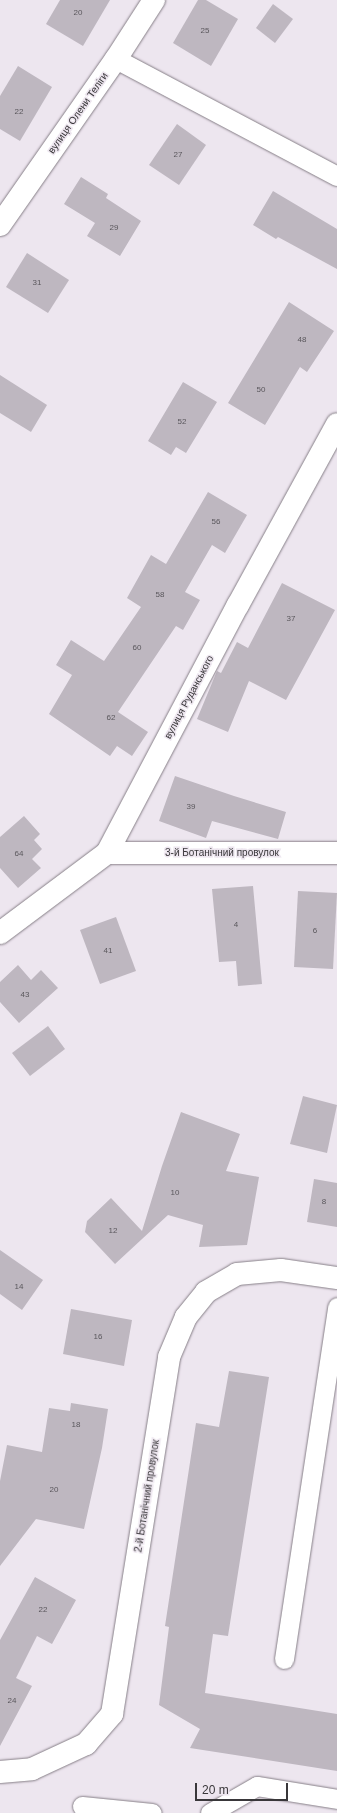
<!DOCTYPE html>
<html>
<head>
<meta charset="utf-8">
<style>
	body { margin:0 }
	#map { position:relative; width:337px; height:1813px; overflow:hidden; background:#ede6ef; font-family:Helvetica,sans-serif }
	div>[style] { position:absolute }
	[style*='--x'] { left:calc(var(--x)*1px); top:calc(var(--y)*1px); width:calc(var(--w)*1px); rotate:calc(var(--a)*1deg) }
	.building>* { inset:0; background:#beb7c0 }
	.roads { filter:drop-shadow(0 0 1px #867f87) drop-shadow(0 0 1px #867f87) }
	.service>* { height:19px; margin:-9.5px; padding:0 9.5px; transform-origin:9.5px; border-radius:9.5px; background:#fff }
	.minor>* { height:22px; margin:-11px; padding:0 11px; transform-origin:11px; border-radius:11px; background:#fff }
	span { translate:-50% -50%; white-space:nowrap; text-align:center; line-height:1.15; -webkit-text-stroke:3px #ede6ef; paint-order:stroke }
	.number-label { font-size:8px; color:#5a575c }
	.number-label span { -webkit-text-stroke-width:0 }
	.street-label { font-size:10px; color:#39373a }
	.scale { position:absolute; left:195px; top:1783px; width:93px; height:18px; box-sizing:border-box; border:2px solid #39373a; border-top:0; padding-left:5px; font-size:12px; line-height:14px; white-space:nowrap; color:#39373a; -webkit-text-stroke:3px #ede6ef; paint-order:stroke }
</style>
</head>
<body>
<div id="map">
	<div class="building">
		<i style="clip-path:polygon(60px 0,110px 0,83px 46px,46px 24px)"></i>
		<i style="clip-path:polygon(198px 0,206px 0,238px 19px,211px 66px,173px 43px)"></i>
		<i style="clip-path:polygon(273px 4px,293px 19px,275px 43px,256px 28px)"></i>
		<i style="clip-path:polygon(18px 66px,52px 87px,20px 141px,0 129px,0 96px)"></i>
		<i style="clip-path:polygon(177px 124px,206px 145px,179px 185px,149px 165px)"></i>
		<i style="clip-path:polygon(81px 177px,108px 194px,106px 198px,141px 221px,120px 256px,87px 236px,95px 223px,64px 204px)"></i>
		<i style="clip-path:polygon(273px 191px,337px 229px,337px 269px,278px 237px,276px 239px,253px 225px)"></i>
		<i style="clip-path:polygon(27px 253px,69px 280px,48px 313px,6px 287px)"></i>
		<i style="clip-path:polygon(289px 302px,334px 331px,307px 372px,300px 367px,265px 425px,228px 403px)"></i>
		<i style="clip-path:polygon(0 375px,47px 405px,31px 432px,0 413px)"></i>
		<i style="clip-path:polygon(183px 382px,217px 402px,186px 453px,176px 447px,171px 455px,148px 441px)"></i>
		<i style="clip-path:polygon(208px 492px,247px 515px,225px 553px,212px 545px,185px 592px,200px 600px,183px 630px,176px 626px,118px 712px,148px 732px,132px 756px,117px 746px,110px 756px,49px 714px,72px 675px,56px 665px,71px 640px,104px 661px,141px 607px,127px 598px,151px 555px,166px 564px)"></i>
		<i style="clip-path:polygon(282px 583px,335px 610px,286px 700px,249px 681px,228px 732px,197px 719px,217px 671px,221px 673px,237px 642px,248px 648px)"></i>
		<i style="clip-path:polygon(175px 776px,234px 796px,286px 812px,278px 839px,212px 821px,206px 838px,159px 821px)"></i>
		<i style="clip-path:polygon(24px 816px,40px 834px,34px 840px,42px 849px,32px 859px,41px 868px,18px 888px,0 868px,0 837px)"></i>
		<i style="clip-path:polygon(253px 886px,262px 984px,238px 986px,236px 961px,219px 962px,212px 889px)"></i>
		<i style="clip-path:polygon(298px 891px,337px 893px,333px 969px,294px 967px)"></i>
		<i style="clip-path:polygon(116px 917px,136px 971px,100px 984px,80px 930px)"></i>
		<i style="clip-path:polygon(18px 965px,31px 980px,41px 970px,58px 988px,19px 1023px,0 1002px,0 982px)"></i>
		<i style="clip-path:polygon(48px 1026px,65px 1049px,30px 1076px,12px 1053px)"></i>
		<i style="clip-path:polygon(303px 1096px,337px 1105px,327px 1153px,290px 1144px)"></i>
		<i style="clip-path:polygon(181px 1112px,240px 1134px,226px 1171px,259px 1177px,247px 1245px,199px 1247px,203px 1225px,168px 1215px,115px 1264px,85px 1232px,87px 1221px,111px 1198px,142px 1231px,162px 1166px)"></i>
		<i style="clip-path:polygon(314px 1179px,337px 1183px,337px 1227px,307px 1222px)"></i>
		<i style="clip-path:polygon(0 1250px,43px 1280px,22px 1310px,0 1294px)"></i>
		<i style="clip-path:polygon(71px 1309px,132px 1320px,124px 1366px,63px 1354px)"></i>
		<i style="clip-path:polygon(229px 1371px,269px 1377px,228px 1636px,213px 1634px,205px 1693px,337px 1714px,337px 1771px,190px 1748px,200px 1729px,159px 1705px,169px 1627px,165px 1626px,196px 1423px,219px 1427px)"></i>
		<i style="clip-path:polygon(71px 1403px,108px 1409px,102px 1448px,84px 1529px,36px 1519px,0 1566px,0 1481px,7px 1445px,42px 1452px,49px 1408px,70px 1411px)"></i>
		<i style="clip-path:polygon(35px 1577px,76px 1600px,52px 1644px,37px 1636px,16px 1678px,32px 1686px,0 1746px,0 1640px)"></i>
	</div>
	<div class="roads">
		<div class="service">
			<i style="--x:116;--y:59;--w:250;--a:27.9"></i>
			<i style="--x:284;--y:1659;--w:356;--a:-81.4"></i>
			<i style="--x:82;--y:1806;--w:70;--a:5.7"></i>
			<i style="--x:210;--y:1813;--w:54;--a:-29.9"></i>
			<i style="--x:257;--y:1786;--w:81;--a:9.2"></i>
		</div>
		<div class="minor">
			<i style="--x:0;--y:225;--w:203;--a:-55.1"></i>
			<i style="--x:116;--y:59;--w:70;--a:-57.2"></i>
			<i style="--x:107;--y:853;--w:230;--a:0"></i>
			<i style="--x:0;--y:933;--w:134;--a:-36.8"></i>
			<i style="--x:107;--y:853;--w:280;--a:-62.2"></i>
			<i style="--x:238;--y:605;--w:206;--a:-61.3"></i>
			<i style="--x:0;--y:1772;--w:32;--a:-5"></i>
			<i style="--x:32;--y:1769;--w:60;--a:-24.8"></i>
			<i style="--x:86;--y:1744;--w:40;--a:-49"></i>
			<i style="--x:112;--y:1714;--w:362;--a:-80.9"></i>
			<i style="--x:169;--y:1357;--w:43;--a:-67"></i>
			<i style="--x:186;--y:1317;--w:32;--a:-51"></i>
			<i style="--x:206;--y:1292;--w:36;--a:-30"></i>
			<i style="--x:237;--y:1274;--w:44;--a:-5.2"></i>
			<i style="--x:281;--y:1270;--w:57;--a:8.1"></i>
		</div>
	</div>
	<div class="number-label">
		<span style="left:78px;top:13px">20</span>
		<span style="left:205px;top:31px">25</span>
		<span style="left:19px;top:112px">22</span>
		<span style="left:178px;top:155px">27</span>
		<span style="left:114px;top:228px">29</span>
		<span style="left:37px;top:283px">31</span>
		<span style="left:302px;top:340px">48</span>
		<span style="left:261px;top:390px">50</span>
		<span style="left:182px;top:422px">52</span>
		<span style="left:216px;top:522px">56</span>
		<span style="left:160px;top:595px">58</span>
		<span style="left:291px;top:619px">37</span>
		<span style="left:137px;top:648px">60</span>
		<span style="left:111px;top:718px">62</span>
		<span style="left:191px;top:807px">39</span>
		<span style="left:19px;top:854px">64</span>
		<span style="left:236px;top:925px">4</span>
		<span style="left:315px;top:931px">6</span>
		<span style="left:108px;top:951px">41</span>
		<span style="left:25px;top:995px">43</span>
		<span style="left:175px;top:1193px">10</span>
		<span style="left:324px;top:1202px">8</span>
		<span style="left:113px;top:1231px">12</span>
		<span style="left:19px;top:1287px">14</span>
		<span style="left:98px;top:1337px">16</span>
		<span style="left:76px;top:1425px">18</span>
		<span style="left:54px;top:1490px">20</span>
		<span style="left:43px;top:1610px">22</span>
		<span style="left:12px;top:1701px">24</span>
	</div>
	<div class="street-label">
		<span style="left:78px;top:113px;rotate:-55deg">вулиця Олени Теліги</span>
		<span style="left:189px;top:697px;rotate:-62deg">вулиця Руданського</span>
		<span style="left:222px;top:853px">3-й Ботанічний провулок</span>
		<span style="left:147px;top:1496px;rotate:-81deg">2-й Ботанічний провулок</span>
	</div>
	<div class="scale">20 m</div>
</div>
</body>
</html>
